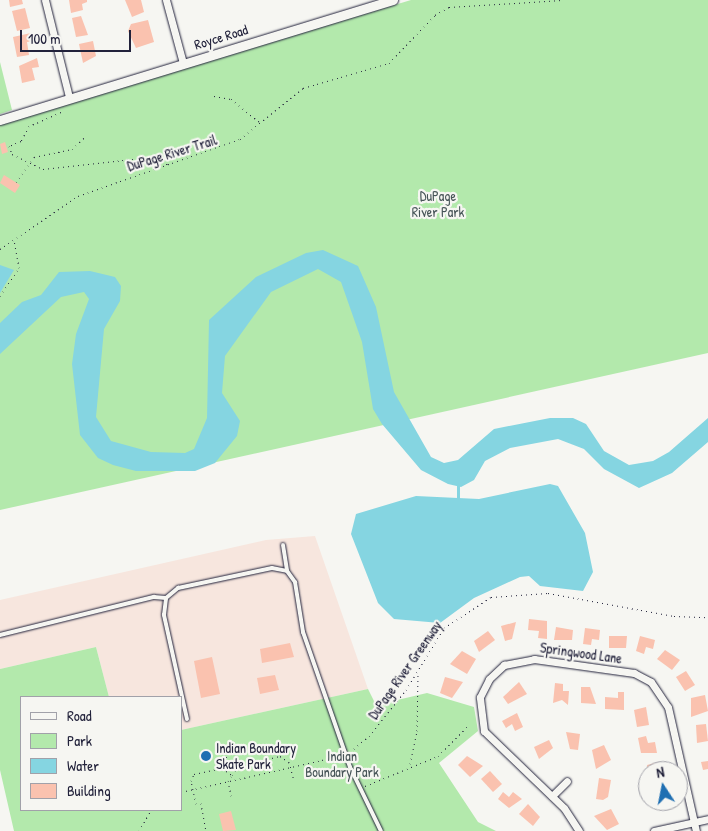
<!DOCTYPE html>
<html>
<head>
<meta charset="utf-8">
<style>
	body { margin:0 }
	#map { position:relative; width:708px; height:831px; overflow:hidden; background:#f6f6f2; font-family:"Patrick Hand",sans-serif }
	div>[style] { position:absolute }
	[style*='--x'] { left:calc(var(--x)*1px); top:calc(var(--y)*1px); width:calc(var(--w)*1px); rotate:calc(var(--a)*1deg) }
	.built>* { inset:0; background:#f7e6de }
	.green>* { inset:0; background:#b3e9ac }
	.water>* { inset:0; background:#85d5e1 }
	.stream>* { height:2.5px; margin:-1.25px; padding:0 1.25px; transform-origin:1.25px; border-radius:1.25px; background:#85d5e1 }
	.building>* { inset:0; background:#fac2af }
	.path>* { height:1px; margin-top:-0.5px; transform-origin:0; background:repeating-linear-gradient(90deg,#22223b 0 1px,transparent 0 5px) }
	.roads { filter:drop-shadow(0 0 1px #22223b) drop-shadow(0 0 1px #22223b) }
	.service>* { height:4px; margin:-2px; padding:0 2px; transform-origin:2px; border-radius:2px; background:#f6f6f2 }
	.minor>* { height:7px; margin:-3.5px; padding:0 3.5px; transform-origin:3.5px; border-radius:3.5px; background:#f6f6f2 }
	.tertiary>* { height:9px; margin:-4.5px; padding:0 4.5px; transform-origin:4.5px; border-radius:4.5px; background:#f6f6f2 }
	.dots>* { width:14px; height:14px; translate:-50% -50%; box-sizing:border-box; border:2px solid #f6f6f2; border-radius:50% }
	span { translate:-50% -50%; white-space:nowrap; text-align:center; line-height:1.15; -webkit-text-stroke:4.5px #f6f6f2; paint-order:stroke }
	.street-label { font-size:14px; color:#22223b }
	.park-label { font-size:14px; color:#465457 }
	.poi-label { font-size:14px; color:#22223b }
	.left { translate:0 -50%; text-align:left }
	.legend { position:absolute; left:20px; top:696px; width:162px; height:115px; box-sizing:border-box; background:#f6f6f2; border:1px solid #a1a1a9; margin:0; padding:6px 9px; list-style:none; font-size:15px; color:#22223b }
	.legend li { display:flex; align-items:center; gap:10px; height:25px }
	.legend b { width:25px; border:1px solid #a1a1a9 }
	.north { position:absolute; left:638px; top:761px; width:50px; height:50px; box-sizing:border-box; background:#f6f6f2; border:1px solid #a1a1a9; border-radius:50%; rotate:349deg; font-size:14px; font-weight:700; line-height:20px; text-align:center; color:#22223b }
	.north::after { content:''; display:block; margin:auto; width:18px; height:22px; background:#1f6fb2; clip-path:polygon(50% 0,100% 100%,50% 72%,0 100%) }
	.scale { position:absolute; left:20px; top:30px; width:111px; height:22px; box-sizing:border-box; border:2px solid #22223b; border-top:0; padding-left:6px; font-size:15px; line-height:18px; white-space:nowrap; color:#22223b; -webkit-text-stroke:4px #f6f6f2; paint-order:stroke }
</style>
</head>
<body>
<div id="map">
	<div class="built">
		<i style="clip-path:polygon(315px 536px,368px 689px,181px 730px,181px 697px,109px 697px,96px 647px,0 669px,0 600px,266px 540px)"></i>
	</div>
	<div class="green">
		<i style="clip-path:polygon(411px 0,708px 0,708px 353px,0 510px,0 124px)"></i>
		<i style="clip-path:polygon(0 62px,12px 110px,0 114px)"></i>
		<i style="clip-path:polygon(96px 647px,109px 697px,21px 697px,21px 810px,181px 810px,181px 730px,368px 689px,376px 705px,427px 693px,474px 707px,478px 731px,439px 763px,478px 822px,496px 831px,14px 831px,0 770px,0 669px)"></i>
	</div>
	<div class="water">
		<i style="clip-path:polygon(323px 250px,358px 266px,376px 307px,394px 392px,431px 457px,444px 463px,458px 460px,494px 429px,550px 418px,573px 418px,586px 424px,604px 451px,629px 465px,653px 461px,669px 452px,708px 418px,708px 442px,672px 473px,639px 488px,604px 469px,584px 449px,558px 439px,510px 448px,485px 461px,474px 480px,461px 487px,448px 484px,421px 470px,382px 424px,373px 409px,362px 342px,341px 282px,318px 269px,271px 292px,225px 356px,222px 393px,240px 421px,237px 436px,215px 463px,195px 471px,136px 471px,113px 465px,98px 458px,80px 435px,72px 364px,76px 334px,89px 299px,84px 292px,61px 297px,0 354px,0 323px,22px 302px,41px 295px,59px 272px,90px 271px,115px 277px,121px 286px,120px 301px,104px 329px,96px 417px,111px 441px,151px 452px,185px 453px,194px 449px,207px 418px,209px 320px,256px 277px,306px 253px)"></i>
		<i style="clip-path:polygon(0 265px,14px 270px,0 293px)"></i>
		<i style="clip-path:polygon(550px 484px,558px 486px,585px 533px,593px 572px,583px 591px,540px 586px,529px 576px,520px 577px,474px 598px,440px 623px,394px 619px,378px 603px,351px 534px,356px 514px,416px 496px,479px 499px)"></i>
	</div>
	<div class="stream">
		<i style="--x:458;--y:498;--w:13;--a:-90"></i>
	</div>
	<div class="building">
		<i style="clip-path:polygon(9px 0,22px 0,23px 4px,10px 7px)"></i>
		<i style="clip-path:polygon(69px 0,87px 0,87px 2px,82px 4px,83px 10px,71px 13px)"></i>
		<i style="clip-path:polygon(125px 0,141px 0,144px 12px,132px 17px)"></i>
		<i style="clip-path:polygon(25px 8px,30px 28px,17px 31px,12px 11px)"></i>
		<i style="clip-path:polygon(81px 16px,88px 35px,76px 37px,72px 18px)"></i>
		<i style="clip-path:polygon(148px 20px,154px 42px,136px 48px,128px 31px,131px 24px)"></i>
		<i style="clip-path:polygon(31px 33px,33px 41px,27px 42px,29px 55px,17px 57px,13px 37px)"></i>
		<i style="clip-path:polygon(93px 41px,96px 56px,83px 63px,79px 44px)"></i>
		<i style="clip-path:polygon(37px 58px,39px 67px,32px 68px,35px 80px,22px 83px,19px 66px)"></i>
		<i style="clip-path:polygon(5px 142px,8px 152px,2px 154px,0 144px)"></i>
		<i style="clip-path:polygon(4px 175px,20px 185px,15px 193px,0 183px)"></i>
		<i style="clip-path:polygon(529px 619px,547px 621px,547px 639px,538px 638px,539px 631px,528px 630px)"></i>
		<i style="clip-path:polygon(516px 622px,512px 639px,505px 641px,501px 626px)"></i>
		<i style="clip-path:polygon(556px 627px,573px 630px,572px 640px,554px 640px)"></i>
		<i style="clip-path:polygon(585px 628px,600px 630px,599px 640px,592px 639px,591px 645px,583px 644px)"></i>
		<i style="clip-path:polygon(488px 631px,495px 640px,479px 652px,474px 641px)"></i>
		<i style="clip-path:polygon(609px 636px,627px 636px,626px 648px,609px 648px)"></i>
		<i style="clip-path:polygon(640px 636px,655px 640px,653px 649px,646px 647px,644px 654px,636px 651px)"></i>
		<i style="clip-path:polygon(290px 643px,294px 657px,262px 663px,260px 649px)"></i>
		<i style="clip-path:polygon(665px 650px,680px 660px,672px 670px,657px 659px)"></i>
		<i style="clip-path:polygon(462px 651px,476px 659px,467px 674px,450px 664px)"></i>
		<i style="clip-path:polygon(212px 657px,220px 694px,201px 698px,194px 661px)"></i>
		<i style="clip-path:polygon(686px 671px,695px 685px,685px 691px,676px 677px)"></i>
		<i style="clip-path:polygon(275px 675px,279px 690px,260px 694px,257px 678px)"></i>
		<i style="clip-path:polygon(445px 677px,463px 682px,452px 698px,440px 693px)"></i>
		<i style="clip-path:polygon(519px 682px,527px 694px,508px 704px,503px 697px)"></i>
		<i style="clip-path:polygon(555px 683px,563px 684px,563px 691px,569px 691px,568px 705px,562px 700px,553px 703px)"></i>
		<i style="clip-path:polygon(581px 687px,590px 687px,596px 704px,581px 703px)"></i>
		<i style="clip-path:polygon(618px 692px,624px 692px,624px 710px,605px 709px,605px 697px,618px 698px)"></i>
		<i style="clip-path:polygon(705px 695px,708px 711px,691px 717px,691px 698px)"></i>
		<i style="clip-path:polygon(646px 707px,649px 725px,637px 727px,634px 710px)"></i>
		<i style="clip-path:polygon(517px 713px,523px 727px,515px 731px,512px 724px,506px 728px,502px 721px)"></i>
		<i style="clip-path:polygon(706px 724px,708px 741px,697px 743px,696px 725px)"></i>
		<i style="clip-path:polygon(566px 732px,580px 734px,578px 750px,570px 749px)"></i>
		<i style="clip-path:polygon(646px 736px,648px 743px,655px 742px,657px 753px,641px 753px,638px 738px)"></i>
		<i style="clip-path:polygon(549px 740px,553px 748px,539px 759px,534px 747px)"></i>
		<i style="clip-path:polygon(604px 745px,611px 760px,596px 769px,592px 750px)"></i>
		<i style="clip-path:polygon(467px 756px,483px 766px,470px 777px,458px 765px)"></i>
		<i style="clip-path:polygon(708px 761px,708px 769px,703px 770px,701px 762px)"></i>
		<i style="clip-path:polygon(659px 762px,661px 771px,648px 771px,647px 765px)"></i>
		<i style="clip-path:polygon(490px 771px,502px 784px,493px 792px,481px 779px)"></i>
		<i style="clip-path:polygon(599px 778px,611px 780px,608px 797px,603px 800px,596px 799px)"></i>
		<i style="clip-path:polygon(503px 792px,509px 797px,513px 792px,522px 799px,509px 808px,498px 799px)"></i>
		<i style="clip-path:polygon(652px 801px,661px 801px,662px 806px,653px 808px)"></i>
		<i style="clip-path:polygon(528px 804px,540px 817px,533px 826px,519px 814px)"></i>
		<i style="clip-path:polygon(611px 809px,619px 824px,607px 830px,594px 816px)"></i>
		<i style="clip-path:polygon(231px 811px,236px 830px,223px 831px,219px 814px)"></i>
	</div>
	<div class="path">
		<i style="--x:214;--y:96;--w:17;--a:10"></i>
		<i style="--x:231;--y:99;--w:36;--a:39"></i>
		<i style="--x:61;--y:112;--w:35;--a:156"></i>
		<i style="--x:29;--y:126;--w:17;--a:118"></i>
		<i style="--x:21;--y:141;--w:13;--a:157"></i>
		<i style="--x:9;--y:146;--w:9;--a:69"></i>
		<i style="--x:12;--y:154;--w:34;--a:26"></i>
		<i style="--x:43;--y:169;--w:118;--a:-6.3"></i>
		<i style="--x:160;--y:156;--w:11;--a:52"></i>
		<i style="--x:16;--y:182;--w:31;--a:-54"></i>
		<i style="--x:34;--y:157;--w:39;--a:-12"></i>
		<i style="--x:72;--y:149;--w:19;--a:-43"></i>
		<i style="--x:0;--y:249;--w:94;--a:-34.2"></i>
		<i style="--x:78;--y:196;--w:172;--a:-19.4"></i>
		<i style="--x:240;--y:139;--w:81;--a:-39"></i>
		<i style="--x:303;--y:88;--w:90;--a:-16.2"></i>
		<i style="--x:389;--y:63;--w:66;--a:-46.2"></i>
		<i style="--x:435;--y:15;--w:16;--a:-30"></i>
		<i style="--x:449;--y:7;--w:113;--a:-3.5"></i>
		<i style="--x:0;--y:296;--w:34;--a:-56"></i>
		<i style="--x:19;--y:268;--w:27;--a:-100"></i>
		<i style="--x:225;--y:752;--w:7;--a:74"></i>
		<i style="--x:350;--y:752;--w:25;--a:-40"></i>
		<i style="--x:369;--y:736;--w:59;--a:-51.2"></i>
		<i style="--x:406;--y:690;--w:73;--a:-58.5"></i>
		<i style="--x:444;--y:628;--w:56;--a:-33.4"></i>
		<i style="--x:491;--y:597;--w:57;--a:-4"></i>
		<i style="--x:548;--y:593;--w:128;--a:10.3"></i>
		<i style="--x:674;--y:616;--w:34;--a:2"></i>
		<i style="--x:410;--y:764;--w:34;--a:-78"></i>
		<i style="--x:417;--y:731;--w:57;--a:-89"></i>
		<i style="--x:223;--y:767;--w:8;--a:-60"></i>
		<i style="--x:227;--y:760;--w:13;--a:29"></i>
		<i style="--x:365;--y:786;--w:79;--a:-22.3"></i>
		<i style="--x:438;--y:756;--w:45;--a:-45"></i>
		<i style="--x:181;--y:792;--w:162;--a:-12.8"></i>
		<i style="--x:231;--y:796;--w:15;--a:-101"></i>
		<i style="--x:228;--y:781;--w:7;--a:-56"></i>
		<i style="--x:201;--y:803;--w:28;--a:80"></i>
		<i style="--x:196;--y:804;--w:24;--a:-102"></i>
		<i style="--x:191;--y:781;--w:8;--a:-67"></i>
		<i style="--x:194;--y:774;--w:29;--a:-12"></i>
		<i style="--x:222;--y:768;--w:12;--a:35"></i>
		<i style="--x:232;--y:775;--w:11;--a:-56"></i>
		<i style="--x:238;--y:766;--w:43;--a:-13.4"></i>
		<i style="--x:280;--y:756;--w:11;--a:34"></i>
		<i style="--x:289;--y:762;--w:20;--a:75"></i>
		<i style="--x:139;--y:831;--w:24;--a:-60"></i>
	</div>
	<div class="roads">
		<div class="service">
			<i style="--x:283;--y:545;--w:26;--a:81"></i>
			<i style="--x:0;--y:635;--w:159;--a:-13.9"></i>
			<i style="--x:154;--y:597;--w:12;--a:5"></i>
			<i style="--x:187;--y:719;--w:107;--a:-102.5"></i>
			<i style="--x:164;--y:615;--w:17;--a:-83"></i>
			<i style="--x:166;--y:598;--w:16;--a:-40"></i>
			<i style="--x:178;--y:588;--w:96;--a:-12"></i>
			<i style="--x:272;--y:568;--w:15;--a:11"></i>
			<i style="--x:287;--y:571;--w:14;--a:54"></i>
			<i style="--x:295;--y:582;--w:51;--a:80.9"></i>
			<i style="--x:303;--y:632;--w:143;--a:70.8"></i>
			<i style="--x:350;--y:767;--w:71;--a:64.2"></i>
		</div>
		<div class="minor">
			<i style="--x:45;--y:0;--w:100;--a:76.1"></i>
			<i style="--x:166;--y:0;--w:65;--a:74.9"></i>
			<i style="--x:552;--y:796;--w:21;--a:-45"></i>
			<i style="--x:579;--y:831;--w:27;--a:-123"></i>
			<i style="--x:564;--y:808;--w:111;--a:-136.1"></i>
			<i style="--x:484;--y:731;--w:34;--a:-97"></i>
			<i style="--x:480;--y:697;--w:20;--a:-63"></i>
			<i style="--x:489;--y:679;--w:21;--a:-43"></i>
			<i style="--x:504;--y:665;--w:31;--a:-11"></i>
			<i style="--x:534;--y:659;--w:101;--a:8"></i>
			<i style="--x:634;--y:673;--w:19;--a:28"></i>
			<i style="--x:651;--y:682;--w:30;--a:56"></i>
			<i style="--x:668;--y:707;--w:127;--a:77.3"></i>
			<i style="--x:654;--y:831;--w:55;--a:-12.5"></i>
		</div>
		<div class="tertiary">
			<i style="--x:0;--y:120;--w:411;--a:-17"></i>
		</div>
	</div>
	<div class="dots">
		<i style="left:206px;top:756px;background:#1f6fb2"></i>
	</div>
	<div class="street-label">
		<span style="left:221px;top:37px;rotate:-17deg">Royce Road</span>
		<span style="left:172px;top:153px;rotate:-17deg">DuPage River Trail</span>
		<span style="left:581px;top:653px;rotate:8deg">Springwood Lane</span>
		<span style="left:405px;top:670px;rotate:-55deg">DuPage River Greenway</span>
	</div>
	<div class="park-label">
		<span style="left:438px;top:204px">DuPage<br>River Park</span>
		<span style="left:342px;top:764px">Indian<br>Boundary Park</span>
	</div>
	<div class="poi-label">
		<span class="left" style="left:216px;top:756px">Indian Boundary<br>Skate Park</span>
	</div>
	<ul class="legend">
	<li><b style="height:6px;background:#f6f6f2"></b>Road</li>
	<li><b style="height:14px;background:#b3e9ac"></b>Park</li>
	<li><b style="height:14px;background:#85d5e1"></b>Water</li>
	<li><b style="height:14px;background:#fac2af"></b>Building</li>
	</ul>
	<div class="north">N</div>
	<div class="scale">100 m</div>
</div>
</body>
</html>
